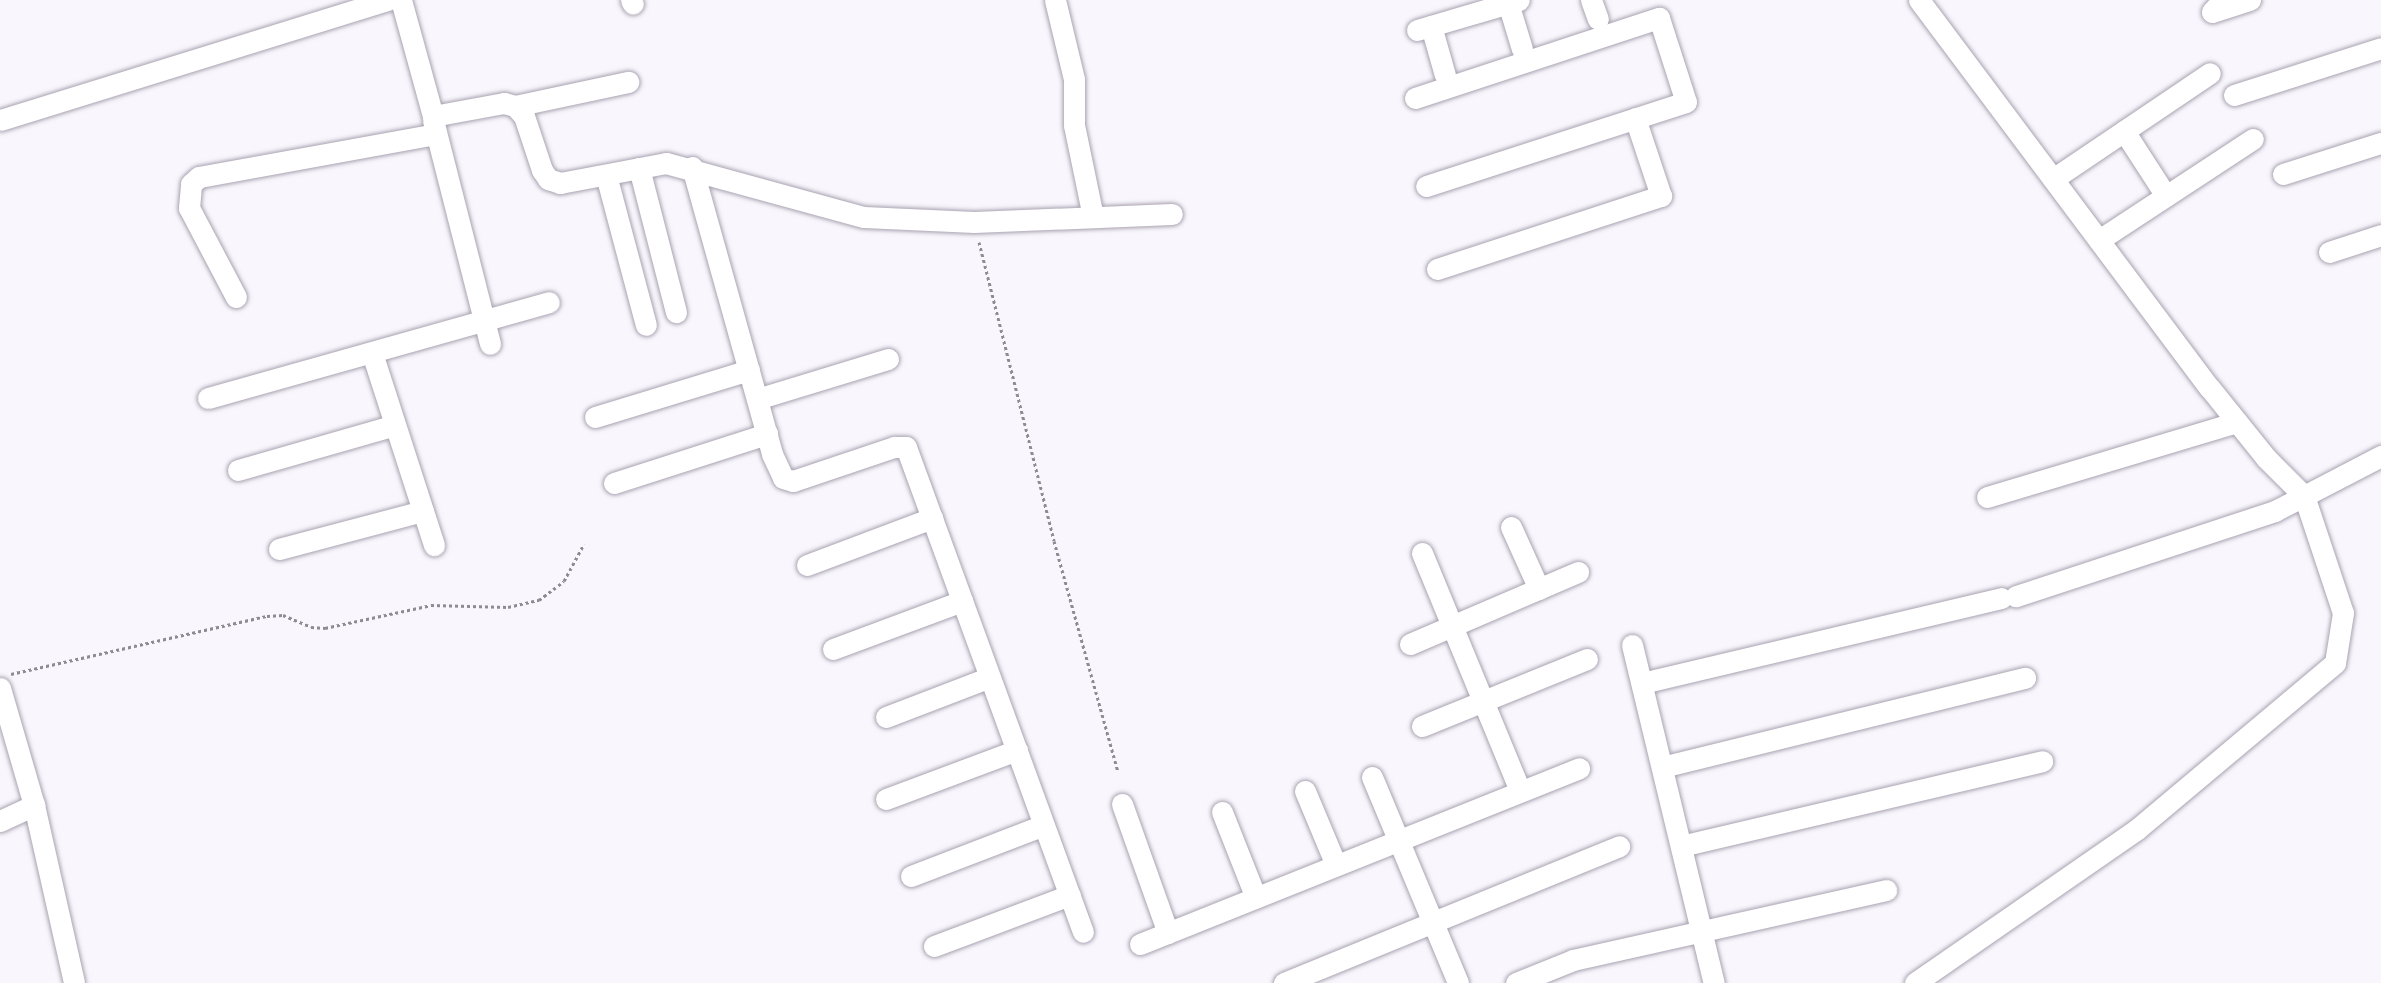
<!DOCTYPE html>
<html>
<head>
<meta charset="utf-8">
<style>
	body { margin:0 }
	#map { position:relative; width:2381px; height:983px; overflow:hidden; background:#f9f7fd; font-family:"Golos Text",sans-serif }
	div>[style] { position:absolute }
	[style*='--x'] { left:calc(var(--x)*1px); top:calc(var(--y)*1px); width:calc(var(--w)*1px); rotate:calc(var(--a)*1deg) }
	.path>* { height:3px; margin-top:-1.5px; transform-origin:0; background:repeating-linear-gradient(90deg,#8e8c92 0 3px,transparent 0 6px) }
	.roads { filter:drop-shadow(0 0 2px #a9a2b1) drop-shadow(0 0 2px #a9a2b1) }
	.minor>* { height:21px; margin:-10.5px; padding:0 10.5px; transform-origin:10.5px; border-radius:10.5px; background:#fff }
	span { translate:-50% -50%; white-space:nowrap; text-align:center; line-height:1.15; -webkit-text-stroke:6px #fff; paint-order:stroke }
</style>
</head>
<body>
<div id="map">
	<div class="path">
		<i style="--x:979;--y:242;--w:308;--a:75.9"></i>
		<i style="--x:1054;--y:541;--w:239;--a:74.5"></i>
		<i style="--x:11;--y:674;--w:262;--a:-12.8"></i>
		<i style="--x:267;--y:616;--w:16;--a:-4"></i>
		<i style="--x:283;--y:615;--w:30;--a:23"></i>
		<i style="--x:311;--y:627;--w:14;--a:4"></i>
		<i style="--x:325;--y:628;--w:108;--a:-12.2"></i>
		<i style="--x:431;--y:605;--w:77;--a:1.5"></i>
		<i style="--x:508;--y:607;--w:32;--a:-13"></i>
		<i style="--x:539;--y:600;--w:31;--a:-37"></i>
		<i style="--x:564;--y:581;--w:42;--a:-61.6"></i>
	</div>
	<div class="roads">
		<div class="minor">
			<i style="--x:401;--y:0;--w:120;--a:74.6"></i>
			<i style="--x:433;--y:116;--w:72;--a:-10.4"></i>
			<i style="--x:504;--y:103;--w:11;--a:15"></i>
			<i style="--x:515;--y:106;--w:13;--a:48"></i>
			<i style="--x:524;--y:116;--w:57;--a:71.6"></i>
			<i style="--x:542;--y:170;--w:11;--a:56"></i>
			<i style="--x:548;--y:179;--w:13;--a:18"></i>
			<i style="--x:560;--y:183;--w:108;--a:-10.7"></i>
			<i style="--x:666;--y:163;--w:205;--a:15.3"></i>
			<i style="--x:864;--y:217;--w:110;--a:2.6"></i>
			<i style="--x:974;--y:222;--w:198;--a:-2.3"></i>
			<i style="--x:631;--y:0;--w:4;--a:63"></i>
			<i style="--x:1055;--y:0;--w:81;--a:76.5"></i>
			<i style="--x:1074;--y:79;--w:46;--a:90"></i>
			<i style="--x:1074;--y:125;--w:94;--a:78.3"></i>
			<i style="--x:1591;--y:0;--w:20;--a:70"></i>
			<i style="--x:1919;--y:0;--w:484;--a:53.2"></i>
			<i style="--x:2209;--y:387;--w:91;--a:51.2"></i>
			<i style="--x:2266;--y:458;--w:54;--a:45"></i>
			<i style="--x:2304;--y:496;--w:33;--a:153"></i>
			<i style="--x:2275;--y:511;--w:273;--a:161.8"></i>
			<i style="--x:2223;--y:0;--w:16;--a:133"></i>
			<i style="--x:2212;--y:12;--w:40;--a:-18"></i>
			<i style="--x:1508;--y:3;--w:48;--a:73.1"></i>
			<i style="--x:1431;--y:26;--w:51;--a:74.1"></i>
			<i style="--x:1417;--y:30;--w:106;--a:-16.4"></i>
			<i style="--x:2234;--y:95;--w:154;--a:-17.7"></i>
			<i style="--x:1415;--y:98;--w:257;--a:-18.2"></i>
			<i style="--x:1659;--y:18;--w:88;--a:72.2"></i>
			<i style="--x:1686;--y:102;--w:273;--a:162.1"></i>
			<i style="--x:515;--y:106;--w:116;--a:-12"></i>
			<i style="--x:0;--y:120;--w:406;--a:-17.2"></i>
			<i style="--x:433;--y:120;--w:231;--a:75.7"></i>
			<i style="--x:2124;--y:131;--w:77;--a:57.1"></i>
			<i style="--x:692;--y:167;--w:298;--a:74.4"></i>
			<i style="--x:772;--y:454;--w:26;--a:65"></i>
			<i style="--x:783;--y:478;--w:10;--a:17"></i>
			<i style="--x:793;--y:481;--w:107;--a:-18.6"></i>
			<i style="--x:894;--y:447;--w:12;--a:0"></i>
			<i style="--x:906;--y:447;--w:516;--a:69.95"></i>
			<i style="--x:639;--y:168;--w:149;--a:75.6"></i>
			<i style="--x:2283;--y:174;--w:103;--a:-17.6"></i>
			<i style="--x:606;--y:175;--w:155;--a:75.1"></i>
			<i style="--x:2053;--y:179;--w:189;--a:-34"></i>
			<i style="--x:2099;--y:240;--w:184;--a:-33.3"></i>
			<i style="--x:2329;--y:252;--w:55;--a:-18.1"></i>
			<i style="--x:1437;--y:269;--w:236;--a:-18.1"></i>
			<i style="--x:1661;--y:196;--w:82;--a:-108.4"></i>
			<i style="--x:236;--y:297;--w:101;--a:-117.8"></i>
			<i style="--x:189;--y:208;--w:24;--a:-85"></i>
			<i style="--x:191;--y:184;--w:11;--a:-41"></i>
			<i style="--x:199;--y:177;--w:240;--a:-10.3"></i>
			<i style="--x:372;--y:353;--w:202;--a:72.1"></i>
			<i style="--x:208;--y:398;--w:354;--a:-15.7"></i>
			<i style="--x:757;--y:399;--w:137;--a:-17"></i>
			<i style="--x:595;--y:417;--w:161;--a:-17"></i>
			<i style="--x:238;--y:470;--w:163;--a:-16"></i>
			<i style="--x:614;--y:483;--w:161;--a:-17.8"></i>
			<i style="--x:1987;--y:497;--w:261;--a:-16.7"></i>
			<i style="--x:1511;--y:527;--w:68;--a:65.7"></i>
			<i style="--x:279;--y:549;--w:149;--a:-14.8"></i>
			<i style="--x:1422;--y:553;--w:257;--a:67.6"></i>
			<i style="--x:807;--y:565;--w:134;--a:-20.6"></i>
			<i style="--x:1410;--y:644;--w:183;--a:-23.2"></i>
			<i style="--x:1632;--y:645;--w:348;--a:76.4"></i>
			<i style="--x:833;--y:649;--w:138;--a:-20.4"></i>
			<i style="--x:1642;--y:683;--w:369;--a:-13.3"></i>
			<i style="--x:0;--y:688;--w:122;--a:73.8"></i>
			<i style="--x:34;--y:805;--w:182;--a:77.3"></i>
			<i style="--x:886;--y:717;--w:111;--a:-21"></i>
			<i style="--x:1422;--y:726;--w:178;--a:-22.1"></i>
			<i style="--x:1662;--y:767;--w:374;--a:-13.8"></i>
			<i style="--x:1372;--y:777;--w:223;--a:67.3"></i>
			<i style="--x:1305;--y:791;--w:80;--a:67.3"></i>
			<i style="--x:886;--y:799;--w:140;--a:-20.5"></i>
			<i style="--x:1122;--y:804;--w:137;--a:70.4"></i>
			<i style="--x:1222;--y:812;--w:92;--a:68.4"></i>
			<i style="--x:0;--y:821;--w:38;--a:-25"></i>
			<i style="--x:1681;--y:846;--w:371;--a:-13.2"></i>
			<i style="--x:911;--y:876;--w:142;--a:-21"></i>
			<i style="--x:1140;--y:944;--w:473;--a:-21.8"></i>
			<i style="--x:934;--y:946;--w:145;--a:-20.6"></i>
			<i style="--x:1284;--y:983;--w:362;--a:-22.2"></i>
			<i style="--x:1516;--y:983;--w:61;--a:-22"></i>
			<i style="--x:1573;--y:960;--w:321;--a:-12.6"></i>
			<i style="--x:1915;--y:983;--w:269;--a:-34.7"></i>
			<i style="--x:2136;--y:830;--w:260;--a:-40"></i>
			<i style="--x:2335;--y:663;--w:51;--a:-80.9"></i>
			<i style="--x:2343;--y:613;--w:123;--a:-108.4"></i>
			<i style="--x:2304;--y:496;--w:87;--a:-27.5"></i>
		</div>
	</div>
</div>
</body>
</html>
